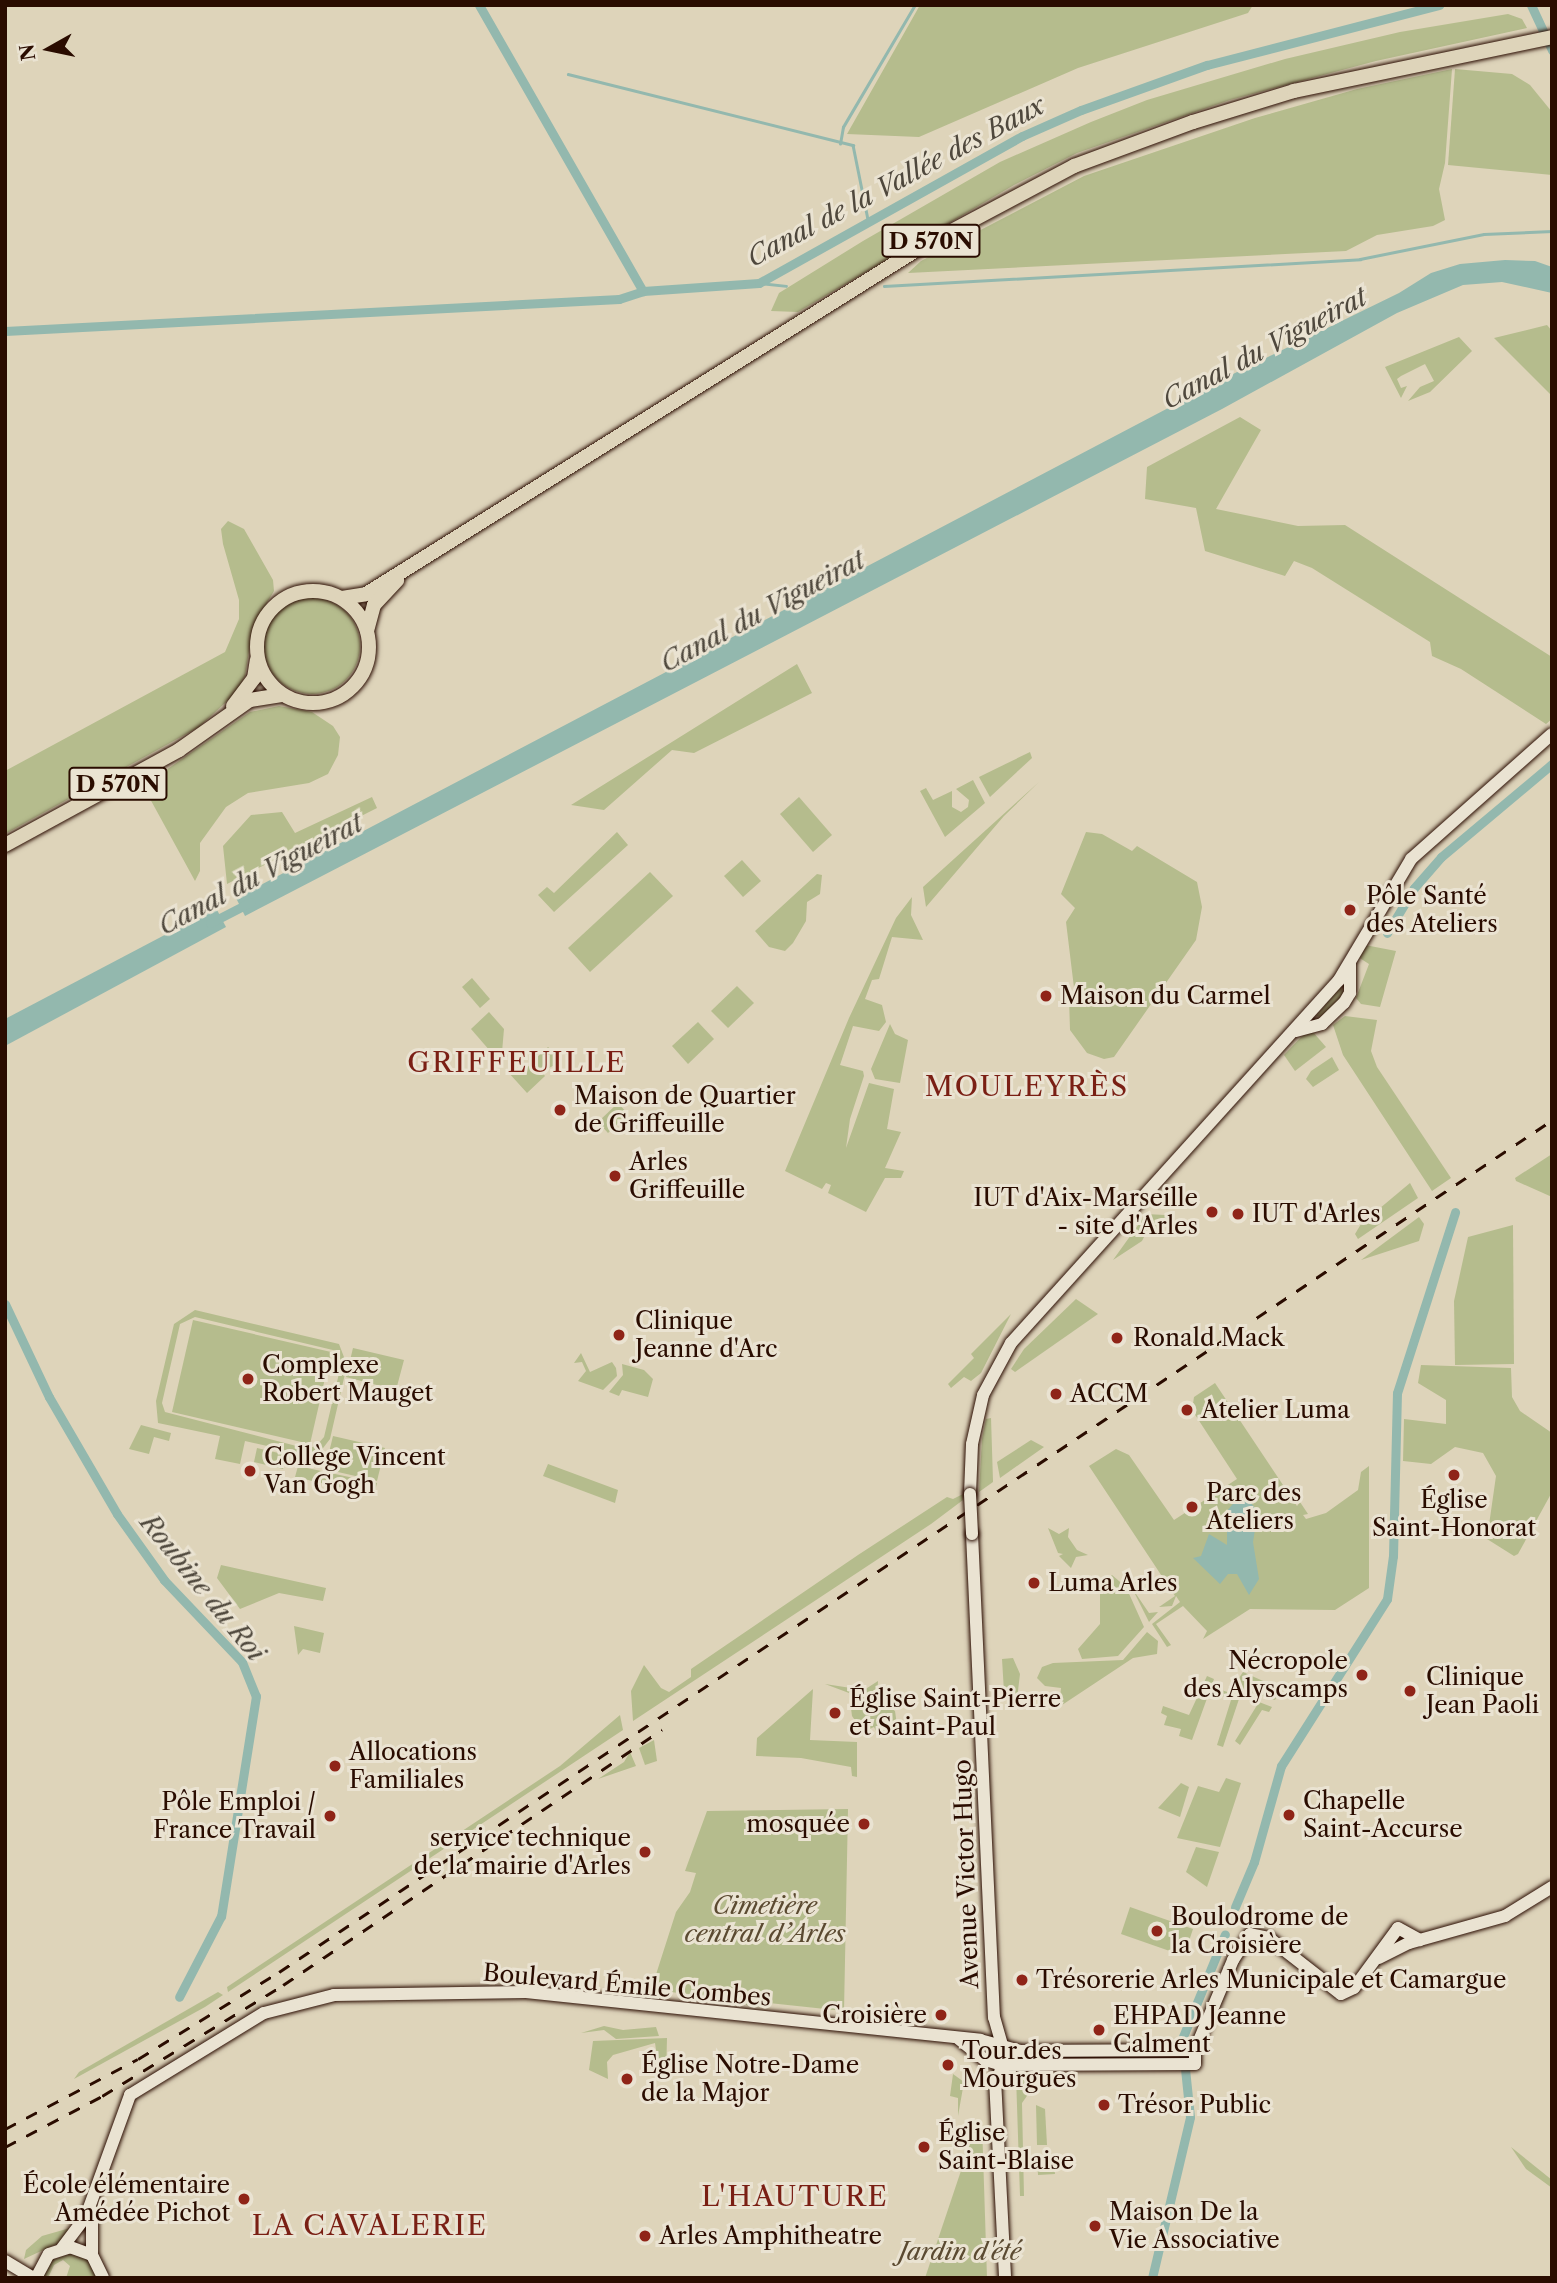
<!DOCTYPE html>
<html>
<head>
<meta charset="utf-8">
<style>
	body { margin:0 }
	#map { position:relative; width:1557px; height:2283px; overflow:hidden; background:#ded4ba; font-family:"Libre Caslon Text",serif }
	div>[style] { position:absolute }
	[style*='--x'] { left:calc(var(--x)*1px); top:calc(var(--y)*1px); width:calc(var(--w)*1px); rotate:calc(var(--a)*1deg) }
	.green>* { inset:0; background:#b5bc8d }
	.round { border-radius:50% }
	.water>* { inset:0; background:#93b8ae }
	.stream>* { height:2.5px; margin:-1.25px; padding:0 1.25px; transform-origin:1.25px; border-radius:1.25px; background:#93b8ae }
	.canal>* { height:9px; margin:-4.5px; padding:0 4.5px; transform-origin:4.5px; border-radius:4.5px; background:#93b8ae }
	.roads { filter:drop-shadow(0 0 2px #2a0c00) drop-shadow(0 0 2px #2a0c00) }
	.secondary>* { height:12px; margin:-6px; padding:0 6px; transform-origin:6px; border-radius:6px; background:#eae3d2 }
	.primary>* { height:14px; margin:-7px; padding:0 7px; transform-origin:7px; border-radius:7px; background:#ded4ba }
	.primary>.ring { margin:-7px; padding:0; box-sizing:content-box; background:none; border:14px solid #ded4ba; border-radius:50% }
	.rail>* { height:2.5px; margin-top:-1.25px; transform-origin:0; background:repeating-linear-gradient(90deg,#2a0c00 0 12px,transparent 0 24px) }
	.bridges { filter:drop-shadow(0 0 2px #2a0c00) drop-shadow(0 0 2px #2a0c00) }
	.secondary-bridge>* { height:12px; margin:-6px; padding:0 6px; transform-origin:6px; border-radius:6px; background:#eae3d2 }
	.dots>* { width:19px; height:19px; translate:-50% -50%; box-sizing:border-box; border:4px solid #eae3d2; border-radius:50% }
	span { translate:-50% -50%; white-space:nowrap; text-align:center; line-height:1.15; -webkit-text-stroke:6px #eae3d2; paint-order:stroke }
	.shield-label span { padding:2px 5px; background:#eae3d2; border:2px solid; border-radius:5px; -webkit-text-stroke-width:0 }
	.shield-label { font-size:23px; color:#2a0c00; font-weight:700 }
	.poi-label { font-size:24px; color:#2a0c00 }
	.left { translate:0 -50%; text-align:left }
	.right { translate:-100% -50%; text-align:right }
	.street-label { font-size:24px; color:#2a0c00 }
	.park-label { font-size:24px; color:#5b4a31; font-style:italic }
	.water-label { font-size:26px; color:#4f483d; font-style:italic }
	.quarter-label { font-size:28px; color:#7a1f14; letter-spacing:2px }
	.frame { position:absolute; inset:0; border:7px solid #2a0c00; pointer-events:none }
	.north { position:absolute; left:14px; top:14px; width:70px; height:70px; -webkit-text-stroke:5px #eae3d2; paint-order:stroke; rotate:261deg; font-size:19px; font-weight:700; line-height:28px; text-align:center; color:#2a0c00 }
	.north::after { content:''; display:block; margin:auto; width:24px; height:32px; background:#2a0c00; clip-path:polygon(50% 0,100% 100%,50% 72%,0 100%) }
</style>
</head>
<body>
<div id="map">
	<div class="green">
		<i style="clip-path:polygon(920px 5px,1253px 5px,1248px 13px,1078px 68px,919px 137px,847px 134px)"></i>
		<i style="clip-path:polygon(1508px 14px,1522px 19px,1527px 28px,1376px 61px,1230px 100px,1077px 153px,1014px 185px,798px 312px,771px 311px,779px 293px,863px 241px,1000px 162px,1091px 122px,1147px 100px,1285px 59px,1400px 32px)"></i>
		<i style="clip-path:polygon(1452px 69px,1445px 163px,1439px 189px,1445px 220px,1433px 226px,1377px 235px,1346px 251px,908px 273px,921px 261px,1084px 176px,1255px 118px,1357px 89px)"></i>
		<i style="clip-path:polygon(1455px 69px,1512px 74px,1530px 85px,1552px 112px,1552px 175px,1448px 165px)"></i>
		<i style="clip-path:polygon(1547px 325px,1552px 331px,1552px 396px,1494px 338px)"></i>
		<i style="clip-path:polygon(1459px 337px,1472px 351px,1430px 392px,1408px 401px,1420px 387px,1434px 381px,1425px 364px,1401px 376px,1397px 379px,1401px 388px,1407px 386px,1401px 398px,1385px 367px)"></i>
		<i style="clip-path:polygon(1240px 417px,1261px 430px,1216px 509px,1298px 526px,1345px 525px,1552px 657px,1552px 719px,1546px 724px,1461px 669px,1432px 656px,1430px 642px,1312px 568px,1294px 561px,1285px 576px,1205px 551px,1196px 508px,1145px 499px,1147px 467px)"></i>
		<i style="clip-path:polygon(228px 521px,244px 529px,273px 580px,274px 591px,253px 626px,245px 676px,237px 692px,199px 727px,5px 834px,5px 771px,225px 652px,239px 619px,239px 600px,223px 544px,221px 529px)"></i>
		<i class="round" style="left:264px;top:598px;width:96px;height:96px"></i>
		<i style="clip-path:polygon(797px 664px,812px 693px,694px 753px,672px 750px,604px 810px,571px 805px)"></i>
		<i style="clip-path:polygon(279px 706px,312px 712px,333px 726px,340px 737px,338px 755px,328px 774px,309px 783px,248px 793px,226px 807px,200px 843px,200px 871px,195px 881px,143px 786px,250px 712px)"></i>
		<i style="clip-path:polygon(1030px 752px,1032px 758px,990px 797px,979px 777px)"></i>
		<i style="clip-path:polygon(973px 780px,985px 803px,945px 837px,920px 791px,926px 788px,933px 800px,952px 791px,952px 807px,961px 812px,968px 807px,969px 800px,956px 789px)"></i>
		<i style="clip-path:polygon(1039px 782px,1004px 816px,926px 907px,923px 887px)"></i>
		<i style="clip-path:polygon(372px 797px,377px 808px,227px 884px,223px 846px,251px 815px,282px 812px,295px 833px)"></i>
		<i style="clip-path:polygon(799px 797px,832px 835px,813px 852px,780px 814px)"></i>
		<i style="clip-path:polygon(617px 832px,628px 845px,554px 912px,538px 895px,547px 887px,554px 893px)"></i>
		<i style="clip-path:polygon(1086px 832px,1102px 834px,1132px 851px,1137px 846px,1197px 882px,1202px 907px,1196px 940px,1114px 1057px,1104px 1059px,1087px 1053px,1070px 1030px,1069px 998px,1075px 996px,1066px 922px,1075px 908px,1061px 894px)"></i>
		<i style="clip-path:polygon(742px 860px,761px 881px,743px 897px,724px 876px)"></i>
		<i style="clip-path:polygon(650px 872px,673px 896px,590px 972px,568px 948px)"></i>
		<i style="clip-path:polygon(817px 874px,822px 875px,820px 894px,807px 902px,806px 921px,793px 943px,785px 951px,769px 947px,755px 931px)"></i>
		<i style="clip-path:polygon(912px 897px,911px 915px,923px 940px,892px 937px,879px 979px,872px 980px,865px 999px,882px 1005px,886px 1022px,879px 1031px,853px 1026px,840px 1065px,863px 1071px,864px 1076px,850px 1119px,846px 1148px,869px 1083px,894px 1089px,887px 1129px,901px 1132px,885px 1168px,904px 1171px,901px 1178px,885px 1178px,866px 1212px,828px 1193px,831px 1185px,826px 1183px,822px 1189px,785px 1171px,849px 1018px,896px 918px)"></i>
		<i style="clip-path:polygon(1365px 945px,1396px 951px,1380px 1007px,1361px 1004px,1356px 998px,1369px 964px,1358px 957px)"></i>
		<i style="clip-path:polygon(472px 978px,490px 999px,480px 1008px,462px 987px)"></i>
		<i style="clip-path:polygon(737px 986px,754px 1003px,728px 1028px,711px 1011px)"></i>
		<i style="clip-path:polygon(1340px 987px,1345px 994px,1324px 1017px,1316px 1016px)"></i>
		<i style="clip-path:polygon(489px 1012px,504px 1029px,502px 1052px,497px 1059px,471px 1029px)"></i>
		<i style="clip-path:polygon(1345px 1016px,1377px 1020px,1371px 1051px,1377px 1067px,1451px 1178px,1432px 1191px,1343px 1055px,1333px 1025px)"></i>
		<i style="clip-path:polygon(698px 1022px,714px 1039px,688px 1064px,672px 1046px)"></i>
		<i style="clip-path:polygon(890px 1024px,895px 1034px,908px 1040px,900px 1083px,875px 1079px,871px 1069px)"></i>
		<i style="clip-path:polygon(1313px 1032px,1326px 1047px,1295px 1071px,1284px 1055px,1304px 1034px)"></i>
		<i style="clip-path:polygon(548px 1047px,558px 1055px,558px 1063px,542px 1072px,545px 1076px,527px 1093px,507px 1071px,516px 1064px,533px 1067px,533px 1061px)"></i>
		<i style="clip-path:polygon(1332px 1057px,1339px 1070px,1313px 1087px,1306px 1079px,1311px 1071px)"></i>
		<i style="clip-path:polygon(618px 1103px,628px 1114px,608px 1133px,598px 1122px)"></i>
		<i style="clip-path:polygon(1552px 1154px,1552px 1197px,1516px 1181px,1515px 1178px)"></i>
		<i style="clip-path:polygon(1410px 1183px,1418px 1198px,1358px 1239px,1355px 1234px,1361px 1224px)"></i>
		<i style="clip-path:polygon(1146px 1214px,1165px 1215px,1170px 1221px,1155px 1231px,1149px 1227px,1142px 1241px,1113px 1260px)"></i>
		<i style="clip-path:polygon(1419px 1217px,1424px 1224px,1419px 1241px,1361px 1260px)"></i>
		<i style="clip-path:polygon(1513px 1225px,1514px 1364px,1455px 1365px,1454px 1301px,1468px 1237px)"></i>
		<i style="clip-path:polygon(1076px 1299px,1098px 1314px,1015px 1372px,1011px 1369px,1024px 1349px)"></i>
		<i style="clip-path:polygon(evenodd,195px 1310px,339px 1344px,347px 1365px,330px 1439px,320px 1452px,307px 1455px,245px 1441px,240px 1464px,215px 1459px,220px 1436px,158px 1423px,156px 1401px,174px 1324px,195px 1310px,195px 1317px,337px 1351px,341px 1365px,324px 1437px,317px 1445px,308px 1449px,165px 1412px,162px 1403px,180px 1324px,195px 1317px)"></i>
		<i style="clip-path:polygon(1011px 1314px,981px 1373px,971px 1381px,964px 1377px,951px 1388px,948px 1384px,974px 1358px,971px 1354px)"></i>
		<i style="clip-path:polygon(193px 1320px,331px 1352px,310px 1444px,172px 1412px)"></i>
		<i style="clip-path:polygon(353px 1348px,404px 1360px,396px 1390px,346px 1377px)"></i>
		<i style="clip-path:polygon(581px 1353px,590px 1372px,612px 1362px,616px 1368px,617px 1376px,603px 1390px,578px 1381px,586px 1371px,582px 1362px,574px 1363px)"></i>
		<i style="clip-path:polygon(622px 1364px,644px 1370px,653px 1379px,648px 1397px,622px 1390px,619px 1396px,609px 1392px,623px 1375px)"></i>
		<i style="clip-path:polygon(1421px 1365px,1511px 1368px,1512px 1397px,1520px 1411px,1552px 1433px,1552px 1492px,1518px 1554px,1514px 1556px,1487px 1539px,1496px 1476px,1483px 1453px,1455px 1447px,1431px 1464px,1403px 1461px,1404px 1419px,1446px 1424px,1446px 1400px,1418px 1383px)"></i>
		<i style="clip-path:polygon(1215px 1383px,1297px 1506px,1300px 1502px,1308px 1514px,1303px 1515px,1306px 1519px,1326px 1513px,1358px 1490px,1361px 1472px,1369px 1466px,1369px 1588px,1335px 1610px,1250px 1609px,1203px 1639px,1207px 1631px,1183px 1606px,1156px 1624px,1171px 1645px,1167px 1647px,1152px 1624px,1180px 1602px,1176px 1596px,1172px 1606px,1159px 1607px,1175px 1596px,1089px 1466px,1116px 1449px,1129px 1455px,1174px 1520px,1237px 1479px,1192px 1410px,1194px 1397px)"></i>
		<i style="clip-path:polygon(991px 1418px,993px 1482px,979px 1492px,982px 1439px,986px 1419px)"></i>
		<i style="clip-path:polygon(141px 1425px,171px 1433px,169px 1441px,154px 1437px,149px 1454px,129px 1449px)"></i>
		<i style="clip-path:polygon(333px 1436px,385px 1448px,377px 1481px,325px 1469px)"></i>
		<i style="clip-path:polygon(1031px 1440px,1044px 1447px,1000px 1478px,997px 1462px)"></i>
		<i style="clip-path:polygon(257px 1448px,287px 1455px,283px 1469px,254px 1462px)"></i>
		<i style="clip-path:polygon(548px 1464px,618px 1490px,615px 1503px,543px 1476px)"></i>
		<i style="clip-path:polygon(298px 1466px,377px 1483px,374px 1495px,295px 1477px)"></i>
		<i style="clip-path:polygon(963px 1494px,963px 1500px,931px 1524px,633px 1721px,631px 1691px,644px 1665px,661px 1688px,669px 1692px,691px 1677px,691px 1669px,858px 1555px,947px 1497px,953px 1499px)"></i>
		<i style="clip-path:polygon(1048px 1528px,1059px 1534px,1069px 1528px,1068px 1537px,1077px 1550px,1088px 1555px,1076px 1557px,1071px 1568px,1059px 1556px,1063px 1554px,1058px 1553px)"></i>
		<i style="clip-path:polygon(221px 1565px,326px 1588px,323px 1601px,279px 1593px,240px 1609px,217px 1578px)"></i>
		<i style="clip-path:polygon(1112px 1575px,1126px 1587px,1144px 1627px,1118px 1656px,1082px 1659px,1078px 1649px,1100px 1624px,1100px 1587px)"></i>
		<i style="clip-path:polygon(1132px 1588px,1149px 1613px,1158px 1612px,1149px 1622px)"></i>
		<i style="clip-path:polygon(294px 1626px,324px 1633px,320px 1653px,303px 1649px,298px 1655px)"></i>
		<i style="clip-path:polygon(1147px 1632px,1158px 1641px,1157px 1654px,1133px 1658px,1059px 1707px,1061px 1688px,1045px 1686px,1037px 1678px,1042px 1667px,1053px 1663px,1123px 1660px)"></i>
		<i style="clip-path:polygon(1013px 1658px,1020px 1674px,1017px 1699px,1011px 1703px,1010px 1692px,1004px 1692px,1002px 1659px)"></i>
		<i style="clip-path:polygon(1243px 1672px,1281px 1689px,1275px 1700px,1233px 1687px)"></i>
		<i style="clip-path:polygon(1207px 1676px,1214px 1679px,1192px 1740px,1179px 1736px,1181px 1729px,1164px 1725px,1167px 1716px,1161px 1713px,1163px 1706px,1189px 1715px)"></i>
		<i style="clip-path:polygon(878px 1681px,877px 1698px,895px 1711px,898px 1732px,877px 1733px,874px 1727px,863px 1732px,852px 1716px,849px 1693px,825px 1684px,864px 1690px)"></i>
		<i style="clip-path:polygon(813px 1689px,810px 1740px,857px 1742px,857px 1777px,852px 1776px,851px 1767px,801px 1758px,756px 1756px,757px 1738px)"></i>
		<i style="clip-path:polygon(1218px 1689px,1240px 1696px,1223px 1747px,1217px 1745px,1231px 1700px,1217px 1694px)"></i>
		<i style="clip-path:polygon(1259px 1702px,1272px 1707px,1269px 1712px,1262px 1710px,1240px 1745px,1235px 1741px)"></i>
		<i style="clip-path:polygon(620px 1715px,623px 1730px,228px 1992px,227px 1987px,560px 1766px)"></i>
		<i style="clip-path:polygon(654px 1740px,657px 1761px,645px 1765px,639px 1748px)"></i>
		<i style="clip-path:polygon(630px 1752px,636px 1766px,598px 1779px,624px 1762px)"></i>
		<i style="clip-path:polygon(1226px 1778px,1241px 1783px,1220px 1847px,1177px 1838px,1198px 1786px,1219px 1792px)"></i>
		<i style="clip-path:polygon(1181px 1783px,1189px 1787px,1180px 1817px,1158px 1808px)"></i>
		<i style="clip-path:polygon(848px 1809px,844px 2011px,769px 2003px,768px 2008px,746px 2005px,746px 2000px,651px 1990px,676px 1912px,690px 1892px,696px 1873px,685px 1871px,707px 1811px)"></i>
		<i style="clip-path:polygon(1196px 1847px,1219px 1852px,1207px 1887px,1186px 1872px)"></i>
		<i style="clip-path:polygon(1130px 1907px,1193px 1929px,1184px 1956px,1121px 1934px)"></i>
		<i style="clip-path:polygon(218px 1992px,223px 1995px,205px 2007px,74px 2079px,79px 2072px)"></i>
		<i style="clip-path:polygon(604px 2026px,623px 2030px,656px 2027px,659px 2036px,616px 2039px,604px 2030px,581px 2033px)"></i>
		<i style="clip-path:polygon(667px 2038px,666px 2077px,659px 2070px,655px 2043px,613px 2055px,607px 2062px,608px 2079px,589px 2070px,593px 2041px)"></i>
		<i style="clip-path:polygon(953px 2074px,964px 2082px,958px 2116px,958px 2098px,950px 2096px)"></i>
		<i style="clip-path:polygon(1016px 2076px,1028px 2076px,1029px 2093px,1022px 2103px,1024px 2196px,1020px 2196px)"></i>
		<i style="clip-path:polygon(1036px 2105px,1045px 2109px,1047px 2145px,1037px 2145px)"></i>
		<i style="clip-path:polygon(977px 2123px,982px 2123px,987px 2278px,925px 2278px)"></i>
		<i style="clip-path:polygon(1511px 2147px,1552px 2180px,1552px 2188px,1526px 2169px)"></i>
		<i style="clip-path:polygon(1037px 2153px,1039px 2166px,1054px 2164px,1055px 2174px,1038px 2175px)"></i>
		<i style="clip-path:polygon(73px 2222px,67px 2239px,24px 2259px,26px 2250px,42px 2236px,70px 2228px)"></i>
		<i style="clip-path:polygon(74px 2252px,90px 2260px,98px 2278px,66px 2278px,70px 2266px,63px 2260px,54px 2265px,48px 2278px,42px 2278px,50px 2261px)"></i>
	</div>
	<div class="water">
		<i style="clip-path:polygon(1505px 260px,1535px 261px,1552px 267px,1552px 293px,1502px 282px,1463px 285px,1397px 313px,1222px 409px,245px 916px,236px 898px,1233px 374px,1399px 293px,1431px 273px,1460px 264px)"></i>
		<i style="clip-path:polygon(216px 908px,226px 927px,5px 1046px,5px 1019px)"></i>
		<i style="clip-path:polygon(1249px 1501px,1258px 1511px,1253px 1542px,1259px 1579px,1249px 1595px,1237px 1574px,1228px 1574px,1220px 1584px,1193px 1558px,1201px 1556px,1209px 1534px,1227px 1545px,1227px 1511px,1236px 1500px)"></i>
	</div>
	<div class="stream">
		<i style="--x:568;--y:74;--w:294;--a:14"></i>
		<i style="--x:853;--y:145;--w:81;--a:78.6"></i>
		<i style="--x:840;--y:144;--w:17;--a:-80"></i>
		<i style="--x:843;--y:127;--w:142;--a:-59.5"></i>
		<i style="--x:759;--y:283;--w:27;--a:6"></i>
		<i style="--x:884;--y:286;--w:477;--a:-3.2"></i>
		<i style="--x:1360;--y:259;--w:126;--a:-11.4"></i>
		<i style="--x:1484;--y:234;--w:68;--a:-2.5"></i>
	</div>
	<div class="canal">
		<i style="--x:479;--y:5;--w:330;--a:60.2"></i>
		<i style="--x:643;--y:291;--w:116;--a:-3.9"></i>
		<i style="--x:759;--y:283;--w:301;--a:-29.2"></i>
		<i style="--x:1022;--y:136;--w:64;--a:-23.8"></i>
		<i style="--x:1081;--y:110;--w:134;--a:-19.7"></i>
		<i style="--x:1207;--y:65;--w:240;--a:-14.5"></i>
		<i style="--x:1531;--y:5;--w:50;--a:65"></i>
		<i style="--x:5;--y:331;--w:615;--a:-2.98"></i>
		<i style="--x:619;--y:299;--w:25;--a:-18"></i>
		<i style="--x:210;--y:923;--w:46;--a:-27.1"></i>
		<i style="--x:1387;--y:933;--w:52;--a:-59"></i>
		<i style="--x:1414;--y:888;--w:41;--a:-48.9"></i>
		<i style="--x:1441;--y:857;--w:145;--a:-40"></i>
		<i style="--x:5;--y:1304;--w:103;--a:64.7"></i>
		<i style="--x:49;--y:1397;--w:135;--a:59.8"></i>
		<i style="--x:117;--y:1514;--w:81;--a:54.5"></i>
		<i style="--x:164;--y:1580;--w:113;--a:46.4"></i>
		<i style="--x:242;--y:1662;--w:37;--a:68"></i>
		<i style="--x:256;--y:1696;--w:223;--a:99"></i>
		<i style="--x:221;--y:1916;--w:91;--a:117.4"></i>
		<i style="--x:1235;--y:1907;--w:49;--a:-67.1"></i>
		<i style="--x:1254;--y:1862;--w:100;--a:-74.3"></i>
		<i style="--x:1281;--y:1766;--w:198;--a:-57.6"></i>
		<i style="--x:1387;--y:1599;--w:43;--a:-82.1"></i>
		<i style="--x:1393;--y:1556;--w:163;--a:-88.6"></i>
		<i style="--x:1397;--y:1393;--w:190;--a:-72.2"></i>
		<i style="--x:1152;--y:2278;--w:165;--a:-76.7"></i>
		<i style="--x:1190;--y:2117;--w:78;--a:-95.9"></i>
		<i style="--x:1182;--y:2039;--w:113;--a:-67.7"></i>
	</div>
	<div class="roads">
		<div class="secondary">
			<i style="--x:1296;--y:1031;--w:27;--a:-15"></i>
			<i style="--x:1322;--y:1024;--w:30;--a:-44"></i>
			<i style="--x:1344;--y:1003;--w:12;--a:-59"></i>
			<i style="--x:1350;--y:993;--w:30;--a:-90"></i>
			<i style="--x:970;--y:1494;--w:50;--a:-87.7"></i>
			<i style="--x:972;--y:1444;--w:50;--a:-77.3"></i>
			<i style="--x:983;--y:1395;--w:59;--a:-61.7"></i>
			<i style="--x:1011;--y:1343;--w:489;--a:-47.9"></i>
			<i style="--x:1339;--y:980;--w:141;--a:-59.2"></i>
			<i style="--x:1411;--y:859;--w:188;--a:-41.6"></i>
			<i style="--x:972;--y:1534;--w:484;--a:87.4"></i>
			<i style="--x:994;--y:2017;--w:40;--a:74"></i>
			<i style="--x:1005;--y:2055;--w:32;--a:106"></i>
			<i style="--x:1379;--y:1958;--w:34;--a:-27"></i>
			<i style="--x:1409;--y:1943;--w:100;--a:-15.7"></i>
			<i style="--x:1505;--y:1916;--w:55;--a:-31.7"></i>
			<i style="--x:959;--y:2039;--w:33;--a:39"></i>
			<i style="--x:985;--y:2060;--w:18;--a:16"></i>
			<i style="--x:1002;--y:2065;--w:193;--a:-0.3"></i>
			<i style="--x:1195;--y:2064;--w:14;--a:-90"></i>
			<i style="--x:1195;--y:2050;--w:98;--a:-67.1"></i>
			<i style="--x:1233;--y:1960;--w:31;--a:-57"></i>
			<i style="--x:1250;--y:1934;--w:19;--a:12"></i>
			<i style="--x:1269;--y:1938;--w:91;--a:37.9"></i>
			<i style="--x:1341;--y:1994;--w:14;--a:-25"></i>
			<i style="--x:1354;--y:1988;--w:74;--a:-53.7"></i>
			<i style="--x:1398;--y:1928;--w:25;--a:29"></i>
			<i style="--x:995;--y:2079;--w:199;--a:87.1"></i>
			<i style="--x:62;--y:2248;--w:40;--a:-53"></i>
			<i style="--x:86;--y:2216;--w:129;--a:-70"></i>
			<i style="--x:130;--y:2095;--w:157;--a:-31.5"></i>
			<i style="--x:264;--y:2013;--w:72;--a:-14.4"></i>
			<i style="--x:334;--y:1995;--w:192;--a:-0.9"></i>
			<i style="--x:526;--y:1992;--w:457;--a:6"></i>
			<i style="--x:980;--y:2040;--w:41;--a:15.4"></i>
			<i style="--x:1020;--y:2051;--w:175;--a:-0.3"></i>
			<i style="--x:92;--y:2255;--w:44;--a:-90"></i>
			<i style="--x:5;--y:2261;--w:33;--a:31"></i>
			<i style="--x:36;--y:2278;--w:27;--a:-62"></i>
			<i style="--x:49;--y:2254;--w:22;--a:-18"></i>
			<i style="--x:70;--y:2247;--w:23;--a:20"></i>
			<i style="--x:92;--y:2255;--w:25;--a:64"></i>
		</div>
		<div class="primary">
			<i class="ring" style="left:257px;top:591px;width:98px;height:98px"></i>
			<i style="--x:342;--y:598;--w:24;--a:-9"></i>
			<i style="--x:366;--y:594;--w:651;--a:-32.01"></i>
			<i style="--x:918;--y:249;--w:177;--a:-28"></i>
			<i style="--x:1074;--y:166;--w:127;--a:-20.3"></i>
			<i style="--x:1193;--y:122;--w:106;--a:-17.1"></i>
			<i style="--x:1294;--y:91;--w:264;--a:-11.8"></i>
			<i style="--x:367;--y:631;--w:27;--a:-75"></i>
			<i style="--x:374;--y:605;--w:34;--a:-47"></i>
			<i style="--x:233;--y:706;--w:35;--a:-53"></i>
			<i style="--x:254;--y:678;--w:18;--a:-81"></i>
			<i style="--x:5;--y:845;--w:198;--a:-28.6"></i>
			<i style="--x:179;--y:750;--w:87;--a:-35.2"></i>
			<i style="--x:250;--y:700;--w:32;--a:-9"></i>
		</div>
	</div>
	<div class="rail">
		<i style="--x:5;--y:2129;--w:150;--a:-27.8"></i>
		<i style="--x:138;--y:2059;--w:166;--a:-31.7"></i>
		<i style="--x:279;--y:1972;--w:1532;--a:-33.79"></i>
		<i style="--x:5;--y:2147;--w:110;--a:-27.7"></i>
		<i style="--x:102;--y:2096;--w:212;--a:-31.5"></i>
		<i style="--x:283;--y:1985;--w:457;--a:-34"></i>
	</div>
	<div class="bridges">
		<div class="secondary-bridge">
			<i style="--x:970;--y:1494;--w:40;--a:87.1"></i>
		</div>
	</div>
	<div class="dots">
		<i style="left:1350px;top:910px;background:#8f2418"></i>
		<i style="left:1046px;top:996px;background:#8f2418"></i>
		<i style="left:560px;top:1110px;background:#8f2418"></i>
		<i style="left:615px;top:1176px;background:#8f2418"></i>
		<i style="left:1212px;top:1212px;background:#8f2418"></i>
		<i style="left:1238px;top:1214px;background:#8f2418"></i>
		<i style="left:619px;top:1335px;background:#8f2418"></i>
		<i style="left:1117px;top:1338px;background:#8f2418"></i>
		<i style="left:248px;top:1379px;background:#8f2418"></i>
		<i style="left:1056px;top:1394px;background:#8f2418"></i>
		<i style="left:1187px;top:1410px;background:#8f2418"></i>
		<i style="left:250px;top:1471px;background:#8f2418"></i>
		<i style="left:1454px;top:1475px;background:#8f2418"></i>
		<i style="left:1192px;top:1507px;background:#8f2418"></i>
		<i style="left:1034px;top:1583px;background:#8f2418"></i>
		<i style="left:1362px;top:1675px;background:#8f2418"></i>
		<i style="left:1410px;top:1691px;background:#8f2418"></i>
		<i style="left:835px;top:1713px;background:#8f2418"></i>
		<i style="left:335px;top:1766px;background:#8f2418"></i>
		<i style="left:1289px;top:1815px;background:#8f2418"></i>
		<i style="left:330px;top:1816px;background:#8f2418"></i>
		<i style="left:864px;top:1824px;background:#8f2418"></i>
		<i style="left:645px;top:1852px;background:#8f2418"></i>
		<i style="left:1157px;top:1931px;background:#8f2418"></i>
		<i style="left:1022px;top:1980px;background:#8f2418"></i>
		<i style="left:941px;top:2015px;background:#8f2418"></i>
		<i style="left:1099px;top:2030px;background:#8f2418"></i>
		<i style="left:948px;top:2065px;background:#8f2418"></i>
		<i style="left:627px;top:2079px;background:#8f2418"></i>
		<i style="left:1104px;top:2105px;background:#8f2418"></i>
		<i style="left:924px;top:2147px;background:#8f2418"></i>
		<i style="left:244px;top:2199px;background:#8f2418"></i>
		<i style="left:1095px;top:2226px;background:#8f2418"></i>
		<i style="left:645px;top:2236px;background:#8f2418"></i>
	</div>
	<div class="shield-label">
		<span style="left:931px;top:241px">D 570N</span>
		<span style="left:118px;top:784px">D 570N</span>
	</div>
	<div class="poi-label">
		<span class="left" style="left:1366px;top:910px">Pôle Santé<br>des Ateliers</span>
		<span class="left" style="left:1060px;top:996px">Maison du Carmel</span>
		<span class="left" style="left:574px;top:1110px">Maison de Quartier<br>de Griffeuille</span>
		<span class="left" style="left:629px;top:1176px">Arles<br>Griffeuille</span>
		<span class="right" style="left:1198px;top:1212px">IUT d'Aix-Marseille<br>- site d'Arles</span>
		<span class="left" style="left:1252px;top:1214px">IUT d'Arles</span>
		<span class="left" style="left:635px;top:1335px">Clinique<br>Jeanne d'Arc</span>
		<span class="left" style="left:1133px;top:1338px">Ronald Mack</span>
		<span class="left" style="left:262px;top:1379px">Complexe<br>Robert Mauget</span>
		<span class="left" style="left:1070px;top:1394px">ACCM</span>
		<span class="left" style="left:1201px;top:1410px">Atelier Luma</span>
		<span class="left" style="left:264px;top:1471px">Collège Vincent<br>Van Gogh</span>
		<span class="left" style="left:1206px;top:1507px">Parc des<br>Ateliers</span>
		<span style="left:1454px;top:1514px">Église<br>Saint-Honorat</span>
		<span class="left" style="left:1048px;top:1583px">Luma Arles</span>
		<span class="right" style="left:1348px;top:1675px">Nécropole<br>des Alyscamps</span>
		<span class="left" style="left:1426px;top:1691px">Clinique<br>Jean Paoli</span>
		<span class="left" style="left:849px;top:1713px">Église Saint-Pierre<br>et Saint-Paul</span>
		<span class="left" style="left:349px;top:1766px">Allocations<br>Familiales</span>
		<span class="left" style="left:1303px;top:1815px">Chapelle<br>Saint-Accurse</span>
		<span class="right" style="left:316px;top:1816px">Pôle Emploi /<br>France Travail</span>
		<span class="right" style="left:850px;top:1824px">mosquée</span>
		<span class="right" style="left:631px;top:1852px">service technique<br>de la mairie d'Arles</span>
		<span class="left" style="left:1171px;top:1931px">Boulodrome de<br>la Croisière</span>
		<span class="left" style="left:1036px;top:1980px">Trésorerie Arles Municipale et Camargue</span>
		<span class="right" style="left:927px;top:2015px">Croisière</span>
		<span class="left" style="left:1113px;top:2030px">EHPAD Jeanne<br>Calment</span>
		<span class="left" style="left:962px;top:2065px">Tour des<br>Mourgues</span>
		<span class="left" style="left:641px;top:2079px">Église Notre-Dame<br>de la Major</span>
		<span class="left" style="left:1118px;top:2105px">Trésor Public</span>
		<span class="left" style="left:938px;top:2147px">Église<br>Saint-Blaise</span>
		<span class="right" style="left:230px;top:2199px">École élémentaire<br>Amédée Pichot</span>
		<span class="left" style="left:1109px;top:2226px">Maison De la<br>Vie Associative</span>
		<span class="left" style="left:659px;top:2236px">Arles Amphitheatre</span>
	</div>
	<div class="street-label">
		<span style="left:966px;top:1874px;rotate:-92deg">Avenue Victor Hugo</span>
		<span style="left:627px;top:1985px;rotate:5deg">Boulevard Émile Combes</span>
	</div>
	<div class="park-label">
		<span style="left:765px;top:1920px">Cimetière<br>central d’Arles</span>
		<span style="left:960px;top:2252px">Jardin d'été</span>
	</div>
	<div class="water-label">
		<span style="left:896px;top:182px;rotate:-28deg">Canal de la Vallée des Baux</span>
		<span style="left:1265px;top:349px;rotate:-28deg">Canal du Vigueirat</span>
		<span style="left:763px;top:612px;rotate:-28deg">Canal du Vigueirat</span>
		<span style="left:261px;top:875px;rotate:-28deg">Canal du Vigueirat</span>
		<span style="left:202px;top:1588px;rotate:51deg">Roubine du Roi</span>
	</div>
	<div class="quarter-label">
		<span style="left:517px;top:1062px">GRIFFEUILLE</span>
		<span style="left:1027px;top:1086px">MOULEYRÈS</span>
		<span style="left:795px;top:2196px">L'HAUTURE</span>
		<span style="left:370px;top:2225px">LA CAVALERIE</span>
	</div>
	<div class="frame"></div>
	<div class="north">N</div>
</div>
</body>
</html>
